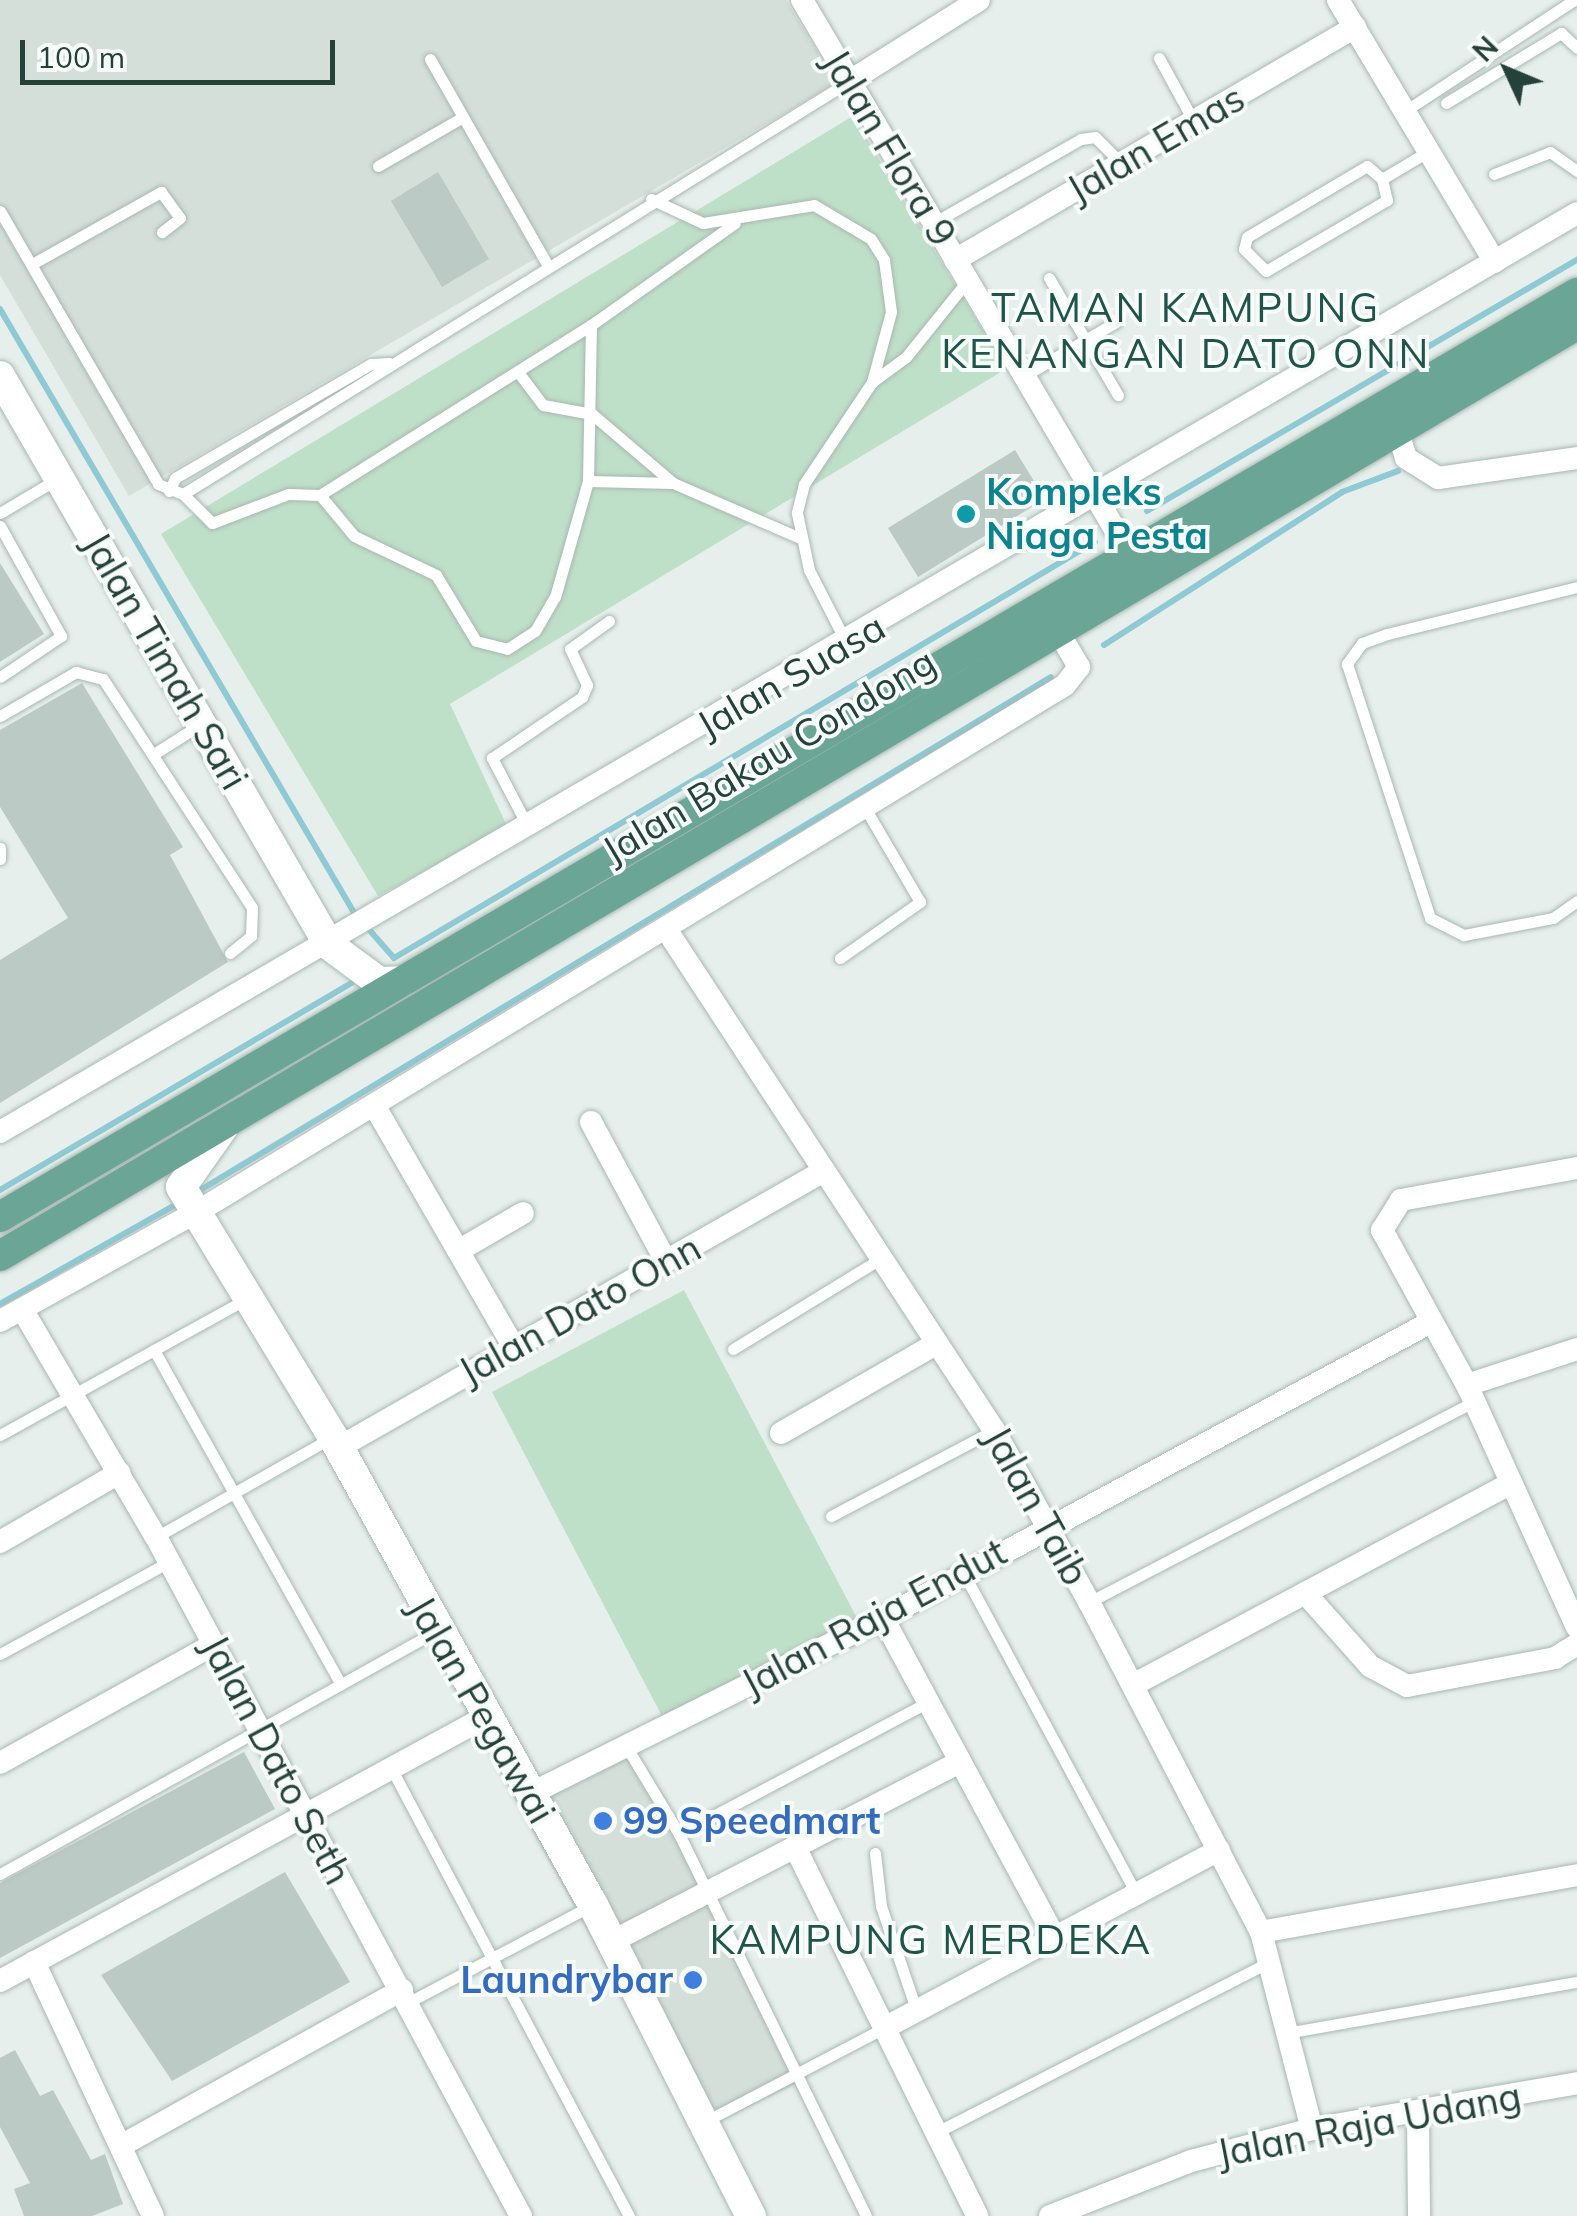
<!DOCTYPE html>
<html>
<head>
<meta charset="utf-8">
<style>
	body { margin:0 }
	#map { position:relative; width:1577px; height:2216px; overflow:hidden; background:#e6efeb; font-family:Mulish,sans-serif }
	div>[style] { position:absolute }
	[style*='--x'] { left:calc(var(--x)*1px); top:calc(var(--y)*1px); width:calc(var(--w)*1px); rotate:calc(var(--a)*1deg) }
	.built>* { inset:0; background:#d4dfda }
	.green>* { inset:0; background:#bfe0c8 }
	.stream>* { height:6px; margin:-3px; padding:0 3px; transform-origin:3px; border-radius:3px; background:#8ec9d4 }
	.building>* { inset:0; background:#bbcac4 }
	.roads { filter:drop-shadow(0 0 2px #a8b8b2) drop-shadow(0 0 2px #a8b8b2) }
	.lane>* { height:11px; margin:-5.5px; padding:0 5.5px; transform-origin:5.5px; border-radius:5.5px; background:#fff }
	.street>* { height:22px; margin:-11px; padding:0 11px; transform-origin:11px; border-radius:11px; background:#fff }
	.secondary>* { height:30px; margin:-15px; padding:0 15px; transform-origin:15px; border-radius:15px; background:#fff }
	.primary>* { height:30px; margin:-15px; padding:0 15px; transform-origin:15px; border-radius:15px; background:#6aa596 }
	.dots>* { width:28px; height:28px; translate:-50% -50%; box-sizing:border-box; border:5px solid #f7fbf9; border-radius:50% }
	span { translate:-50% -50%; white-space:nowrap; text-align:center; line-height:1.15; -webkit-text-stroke:8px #f7fbf9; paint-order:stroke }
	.street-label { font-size:38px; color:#24423a }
	.culture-label { font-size:38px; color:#0d838f; font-weight:700 }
	.left { translate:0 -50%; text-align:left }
	.shop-label { font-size:38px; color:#366cbe; font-weight:700 }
	.right { translate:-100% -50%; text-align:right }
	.neighbourhood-label { font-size:40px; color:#1f5548; letter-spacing:2.5px }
	.north { position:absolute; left:1457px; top:20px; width:100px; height:100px; -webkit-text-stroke:8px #f7fbf9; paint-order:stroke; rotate:314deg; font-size:28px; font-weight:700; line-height:40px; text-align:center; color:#24423a }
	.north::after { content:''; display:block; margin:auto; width:35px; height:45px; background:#24423a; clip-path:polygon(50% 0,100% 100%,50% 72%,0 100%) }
	.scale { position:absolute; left:20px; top:40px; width:315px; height:45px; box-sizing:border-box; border:5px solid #24423a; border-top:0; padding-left:12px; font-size:30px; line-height:35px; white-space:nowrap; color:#24423a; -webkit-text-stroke:8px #f7fbf9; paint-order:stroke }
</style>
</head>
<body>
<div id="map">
	<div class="built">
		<i style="clip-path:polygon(0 0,786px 0,836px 83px,129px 496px,0 275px)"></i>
		<i style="clip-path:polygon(627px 1737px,807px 2079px,697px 2131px,512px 1794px)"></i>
	</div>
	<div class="green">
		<i style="clip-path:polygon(853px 116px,1006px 369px,450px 704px,507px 826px,378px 896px,161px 534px)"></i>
		<i style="clip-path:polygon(684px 1290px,857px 1618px,663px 1718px,492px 1392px)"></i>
	</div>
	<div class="stream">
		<i style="--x:0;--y:309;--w:704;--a:59.61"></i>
		<i style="--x:1147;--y:511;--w:498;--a:-30.3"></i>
		<i style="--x:1104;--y:645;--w:283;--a:-32.7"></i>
		<i style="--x:1342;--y:492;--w:60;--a:-20.6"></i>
		<i style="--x:365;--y:925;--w:44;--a:48.7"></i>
		<i style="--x:394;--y:958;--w:815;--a:-30.69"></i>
		<i style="--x:0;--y:1190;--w:416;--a:-30.5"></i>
		<i style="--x:197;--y:1192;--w:997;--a:-31.09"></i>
		<i style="--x:0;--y:1304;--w:209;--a:-29.5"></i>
	</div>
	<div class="building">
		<i style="clip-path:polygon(438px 172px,489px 259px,442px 287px,391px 201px)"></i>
		<i style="clip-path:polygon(1015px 450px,1045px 499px,918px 577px,888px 528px)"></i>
		<i style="clip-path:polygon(0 563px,44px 634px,0 662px)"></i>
		<i style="clip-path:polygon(82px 683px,183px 847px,170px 855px,228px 962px,0 1103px,0 960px,68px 918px,0 807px,0 730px)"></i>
		<i style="clip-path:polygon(244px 1752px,275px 1809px,0 1958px,0 1883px)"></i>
		<i style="clip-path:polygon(285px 1872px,350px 1982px,172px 2081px,101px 1975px)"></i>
		<i style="clip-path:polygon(15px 2050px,40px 2096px,53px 2090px,91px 2160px,105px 2154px,123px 2204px,92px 2216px,24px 2216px,14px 2189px,30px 2183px,0 2127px,0 2058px)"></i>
	</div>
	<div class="roads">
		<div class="lane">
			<i style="--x:1159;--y:58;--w:73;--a:61.3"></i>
			<i style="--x:430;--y:59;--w:236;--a:60.3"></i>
			<i style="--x:1446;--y:103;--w:135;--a:-31.3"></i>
			<i style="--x:1561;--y:33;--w:22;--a:43"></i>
			<i style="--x:1405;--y:111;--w:202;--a:-33.3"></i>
			<i style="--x:378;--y:166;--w:98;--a:-30"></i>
			<i style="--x:1494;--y:174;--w:60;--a:-21.4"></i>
			<i style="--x:1550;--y:152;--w:33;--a:35"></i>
			<i style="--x:1382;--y:179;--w:22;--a:77"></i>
			<i style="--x:1387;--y:200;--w:140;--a:149.6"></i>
			<i style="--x:1266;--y:271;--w:31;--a:-135"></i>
			<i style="--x:1244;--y:249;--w:12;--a:-76"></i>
			<i style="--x:1247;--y:237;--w:139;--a:-30.6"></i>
			<i style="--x:1367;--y:166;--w:20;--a:41"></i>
			<i style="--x:1382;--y:179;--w:55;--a:-30.8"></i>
			<i style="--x:651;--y:199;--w:57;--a:24.8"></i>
			<i style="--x:703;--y:223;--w:112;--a:-9.2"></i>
			<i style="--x:814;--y:205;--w:66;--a:30.8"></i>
			<i style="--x:871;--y:239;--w:25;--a:58"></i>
			<i style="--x:884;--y:260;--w:52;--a:82.3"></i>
			<i style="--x:891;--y:312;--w:73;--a:105.2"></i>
			<i style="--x:872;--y:382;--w:123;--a:123.7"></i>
			<i style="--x:804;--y:484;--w:30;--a:104"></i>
			<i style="--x:797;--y:513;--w:58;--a:78.1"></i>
			<i style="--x:809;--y:570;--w:79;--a:62.8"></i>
			<i style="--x:0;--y:211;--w:315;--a:59.9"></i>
			<i style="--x:158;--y:484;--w:27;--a:22"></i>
			<i style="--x:183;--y:494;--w:785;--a:-31.77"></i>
			<i style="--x:933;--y:223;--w:170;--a:-29.6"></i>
			<i style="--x:1081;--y:139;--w:14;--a:-8"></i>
			<i style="--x:1095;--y:137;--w:37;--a:45"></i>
			<i style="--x:32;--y:264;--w:148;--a:-29.2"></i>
			<i style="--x:161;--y:192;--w:32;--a:54"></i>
			<i style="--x:180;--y:218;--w:23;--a:142"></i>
			<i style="--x:1049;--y:278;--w:136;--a:59.5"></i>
			<i style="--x:518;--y:372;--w:41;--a:52.9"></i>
			<i style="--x:543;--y:405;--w:50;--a:10.4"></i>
			<i style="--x:592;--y:414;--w:106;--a:40.4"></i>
			<i style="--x:1024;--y:376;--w:107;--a:-30.4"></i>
			<i style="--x:872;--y:382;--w:42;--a:-36.3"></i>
			<i style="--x:906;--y:357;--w:97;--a:-51.2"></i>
			<i style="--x:588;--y:481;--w:85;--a:1.3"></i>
			<i style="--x:673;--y:483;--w:138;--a:23.4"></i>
			<i style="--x:169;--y:491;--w:14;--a:-65"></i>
			<i style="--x:175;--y:478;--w:227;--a:-30.2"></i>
			<i style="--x:371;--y:364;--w:18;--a:-3"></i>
			<i style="--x:183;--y:494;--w:41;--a:45"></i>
			<i style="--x:212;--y:523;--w:81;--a:-20.9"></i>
			<i style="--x:288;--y:494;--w:32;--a:2"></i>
			<i style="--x:320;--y:495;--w:53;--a:50.3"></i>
			<i style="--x:354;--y:536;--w:91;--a:25.4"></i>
			<i style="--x:436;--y:575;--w:77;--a:58.8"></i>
			<i style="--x:476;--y:641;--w:32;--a:14"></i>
			<i style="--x:507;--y:649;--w:33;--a:-33"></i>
			<i style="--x:535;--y:631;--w:39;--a:-60"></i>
			<i style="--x:555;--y:597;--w:121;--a:-74.1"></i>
			<i style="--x:588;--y:481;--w:156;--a:-88.9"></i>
			<i style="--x:591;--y:325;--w:176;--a:-35.3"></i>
			<i style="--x:320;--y:495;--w:320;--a:-32.1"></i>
			<i style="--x:0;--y:513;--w:69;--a:-30.7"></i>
			<i style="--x:0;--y:526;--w:126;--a:61"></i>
			<i style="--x:61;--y:636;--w:73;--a:146.1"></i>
			<i style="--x:1577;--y:587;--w:196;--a:166.1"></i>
			<i style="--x:1387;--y:634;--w:27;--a:160"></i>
			<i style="--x:1362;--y:643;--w:26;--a:126"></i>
			<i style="--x:1347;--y:664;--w:267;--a:71.9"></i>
			<i style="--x:1430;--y:918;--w:38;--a:27"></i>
			<i style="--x:1464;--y:935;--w:91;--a:-10.8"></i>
			<i style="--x:1553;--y:918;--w:29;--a:-35"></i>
			<i style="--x:0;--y:716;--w:88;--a:-30.1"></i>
			<i style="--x:76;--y:672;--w:28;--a:15"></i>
			<i style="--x:103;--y:679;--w:273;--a:56.9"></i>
			<i style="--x:252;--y:908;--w:28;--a:92"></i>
			<i style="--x:251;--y:936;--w:27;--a:141"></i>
			<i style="--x:157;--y:752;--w:49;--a:-32.4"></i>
			<i style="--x:527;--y:825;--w:76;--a:-117.6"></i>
			<i style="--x:492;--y:758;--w:109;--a:-34.1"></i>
			<i style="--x:582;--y:697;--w:13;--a:-67"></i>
			<i style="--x:587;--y:685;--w:40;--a:-115"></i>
			<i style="--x:570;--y:649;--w:48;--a:-35.7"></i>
			<i style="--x:0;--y:848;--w:11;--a:90"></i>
			<i style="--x:840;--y:958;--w:98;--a:-35"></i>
			<i style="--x:920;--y:902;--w:109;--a:-120.3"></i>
			<i style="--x:733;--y:1349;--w:172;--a:-31.5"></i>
			<i style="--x:154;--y:1350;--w:383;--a:60.8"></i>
			<i style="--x:0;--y:1435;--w:281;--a:-28.9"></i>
			<i style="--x:831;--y:1516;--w:184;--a:-27.8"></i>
			<i style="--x:156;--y:1537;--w:201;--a:-29.5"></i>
			<i style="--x:963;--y:1572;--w:363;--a:61.7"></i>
			<i style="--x:1089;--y:1602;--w:432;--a:-27.5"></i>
			<i style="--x:0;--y:1654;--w:192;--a:-28.6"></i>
			<i style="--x:626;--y:1746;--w:103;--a:58.9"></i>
			<i style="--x:679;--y:1834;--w:425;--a:63.9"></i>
			<i style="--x:390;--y:1766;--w:510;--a:62.03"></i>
			<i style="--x:679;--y:1834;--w:282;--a:-27.9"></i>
			<i style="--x:875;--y:1853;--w:53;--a:83.5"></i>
			<i style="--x:881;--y:1906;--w:109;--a:71.2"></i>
			<i style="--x:0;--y:1874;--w:498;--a:-29.1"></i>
			<i style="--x:409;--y:2002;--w:205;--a:-27.9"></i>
			<i style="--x:1292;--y:2032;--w:289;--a:-10"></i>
			<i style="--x:706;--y:2121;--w:201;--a:-27.6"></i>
			<i style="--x:937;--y:2132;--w:375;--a:-27.1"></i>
		</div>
		<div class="street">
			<i style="--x:802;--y:0;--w:656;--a:59.41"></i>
			<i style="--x:1338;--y:0;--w:305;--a:59.1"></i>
			<i style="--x:850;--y:81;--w:152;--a:-32.1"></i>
			<i style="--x:955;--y:260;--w:463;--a:-30.2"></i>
			<i style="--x:1397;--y:430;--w:29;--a:72"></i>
			<i style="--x:1406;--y:458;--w:38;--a:32"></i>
			<i style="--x:1438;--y:478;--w:140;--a:-8.2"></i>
			<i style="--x:666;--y:929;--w:599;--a:56.79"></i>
			<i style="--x:994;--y:1430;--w:196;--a:61.1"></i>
			<i style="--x:1089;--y:1602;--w:372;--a:62.5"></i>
			<i style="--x:1261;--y:1932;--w:203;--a:75.5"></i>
			<i style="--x:374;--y:1105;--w:278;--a:60"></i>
			<i style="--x:591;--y:1122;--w:158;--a:61.7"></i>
			<i style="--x:0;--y:1132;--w:1825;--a:-30.23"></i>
			<i style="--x:1577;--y:1168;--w:179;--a:169.7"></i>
			<i style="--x:1401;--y:1200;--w:36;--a:122"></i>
			<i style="--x:1382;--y:1230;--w:177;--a:61.3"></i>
			<i style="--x:1467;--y:1385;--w:266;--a:65.6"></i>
			<i style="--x:458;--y:1251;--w:75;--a:-30.3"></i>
			<i style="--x:22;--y:1309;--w:264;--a:59.6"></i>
			<i style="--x:156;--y:1537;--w:771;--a:61.74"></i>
			<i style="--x:0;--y:1321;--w:225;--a:-29"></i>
			<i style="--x:197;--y:1212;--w:1015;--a:-31.26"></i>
			<i style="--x:1065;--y:685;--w:23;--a:-52"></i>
			<i style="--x:1079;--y:667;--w:42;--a:-120.3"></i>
			<i style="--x:1467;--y:1385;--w:116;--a:-18.1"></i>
			<i style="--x:781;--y:1433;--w:179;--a:-29.9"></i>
			<i style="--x:338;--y:1448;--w:557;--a:-29.69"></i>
			<i style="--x:0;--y:1542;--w:138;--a:-30.1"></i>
			<i style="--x:1305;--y:1593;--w:98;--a:48.3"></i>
			<i style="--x:1370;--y:1666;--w:42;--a:28.4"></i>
			<i style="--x:1407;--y:1686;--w:151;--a:-10.7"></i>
			<i style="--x:1555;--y:1658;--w:26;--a:-32"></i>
			<i style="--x:883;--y:1618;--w:359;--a:61.7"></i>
			<i style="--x:1133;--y:1685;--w:429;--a:-28.1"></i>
			<i style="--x:0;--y:1763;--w:244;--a:-29"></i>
			<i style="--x:528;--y:1795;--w:397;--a:-26.5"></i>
			<i style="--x:883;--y:1618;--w:621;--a:-28.38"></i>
			<i style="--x:795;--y:1847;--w:411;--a:63.7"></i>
			<i style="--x:1261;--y:1932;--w:321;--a:-10.2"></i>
			<i style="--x:611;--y:1942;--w:393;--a:-27.3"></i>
			<i style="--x:34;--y:1962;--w:280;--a:64.9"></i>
			<i style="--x:0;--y:1981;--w:549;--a:-28.53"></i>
			<i style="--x:886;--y:2027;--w:377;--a:-28"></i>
			<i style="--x:1418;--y:2116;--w:100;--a:89.4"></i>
			<i style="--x:124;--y:2144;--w:318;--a:-29"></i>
			<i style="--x:1050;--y:2216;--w:151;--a:-21.3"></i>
			<i style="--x:1191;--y:2161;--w:125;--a:-14.8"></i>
			<i style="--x:1312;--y:2129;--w:269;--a:-9.8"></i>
		</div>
		<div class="secondary">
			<i style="--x:0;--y:376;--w:657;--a:59.96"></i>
			<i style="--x:329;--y:945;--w:62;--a:36.5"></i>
			<i style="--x:379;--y:982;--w:23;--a:-2"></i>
			<i style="--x:181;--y:1187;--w:293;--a:58.7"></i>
			<i style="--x:333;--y:1437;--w:535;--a:60.95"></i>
			<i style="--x:593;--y:1905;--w:349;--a:63.1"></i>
			<i style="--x:181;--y:1187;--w:75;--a:-54.8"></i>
		</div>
		<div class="primary">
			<i style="--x:0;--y:1217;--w:1828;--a:-30.37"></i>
			<i style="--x:0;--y:1256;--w:1831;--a:-30.56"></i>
		</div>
	</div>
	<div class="dots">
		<i style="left:966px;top:514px;background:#0f9aa8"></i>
		<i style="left:603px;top:1821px;background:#3f7fe0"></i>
		<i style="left:693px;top:1980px;background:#3f7fe0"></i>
	</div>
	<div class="street-label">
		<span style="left:1156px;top:144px;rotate:-30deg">Jalan Emas</span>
		<span style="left:889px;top:148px;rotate:59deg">Jalan Flora 9</span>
		<span style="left:165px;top:661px;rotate:60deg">Jalan Timah Sari</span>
		<span style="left:791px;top:676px;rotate:-30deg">Jalan Suasa</span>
		<span style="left:769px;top:756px;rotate:-31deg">Jalan Bakau Condong</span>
		<span style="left:580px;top:1310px;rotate:-29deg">Jalan Dato Onn</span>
		<span style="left:1036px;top:1506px;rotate:61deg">Jalan Taib</span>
		<span style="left:874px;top:1618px;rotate:-28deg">Jalan Raja Endut</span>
		<span style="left:481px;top:1710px;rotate:60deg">Jalan Pegawai</span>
		<span style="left:276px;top:1760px;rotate:62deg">Jalan Dato Seth</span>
		<span style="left:1369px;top:2125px;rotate:-11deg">Jalan Raja Udang</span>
	</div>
	<div class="culture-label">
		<span class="left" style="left:986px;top:514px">Kompleks<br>Niaga Pesta</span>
	</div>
	<div class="shop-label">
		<span class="left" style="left:623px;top:1821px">99 Speedmart</span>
		<span class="right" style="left:673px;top:1980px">Laundrybar</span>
	</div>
	<div class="neighbourhood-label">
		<span style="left:1186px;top:330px">TAMAN KAMPUNG<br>KENANGAN DATO ONN</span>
		<span style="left:931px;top:1939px">KAMPUNG MERDEKA</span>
	</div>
	<div class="north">N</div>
	<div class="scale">100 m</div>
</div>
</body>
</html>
